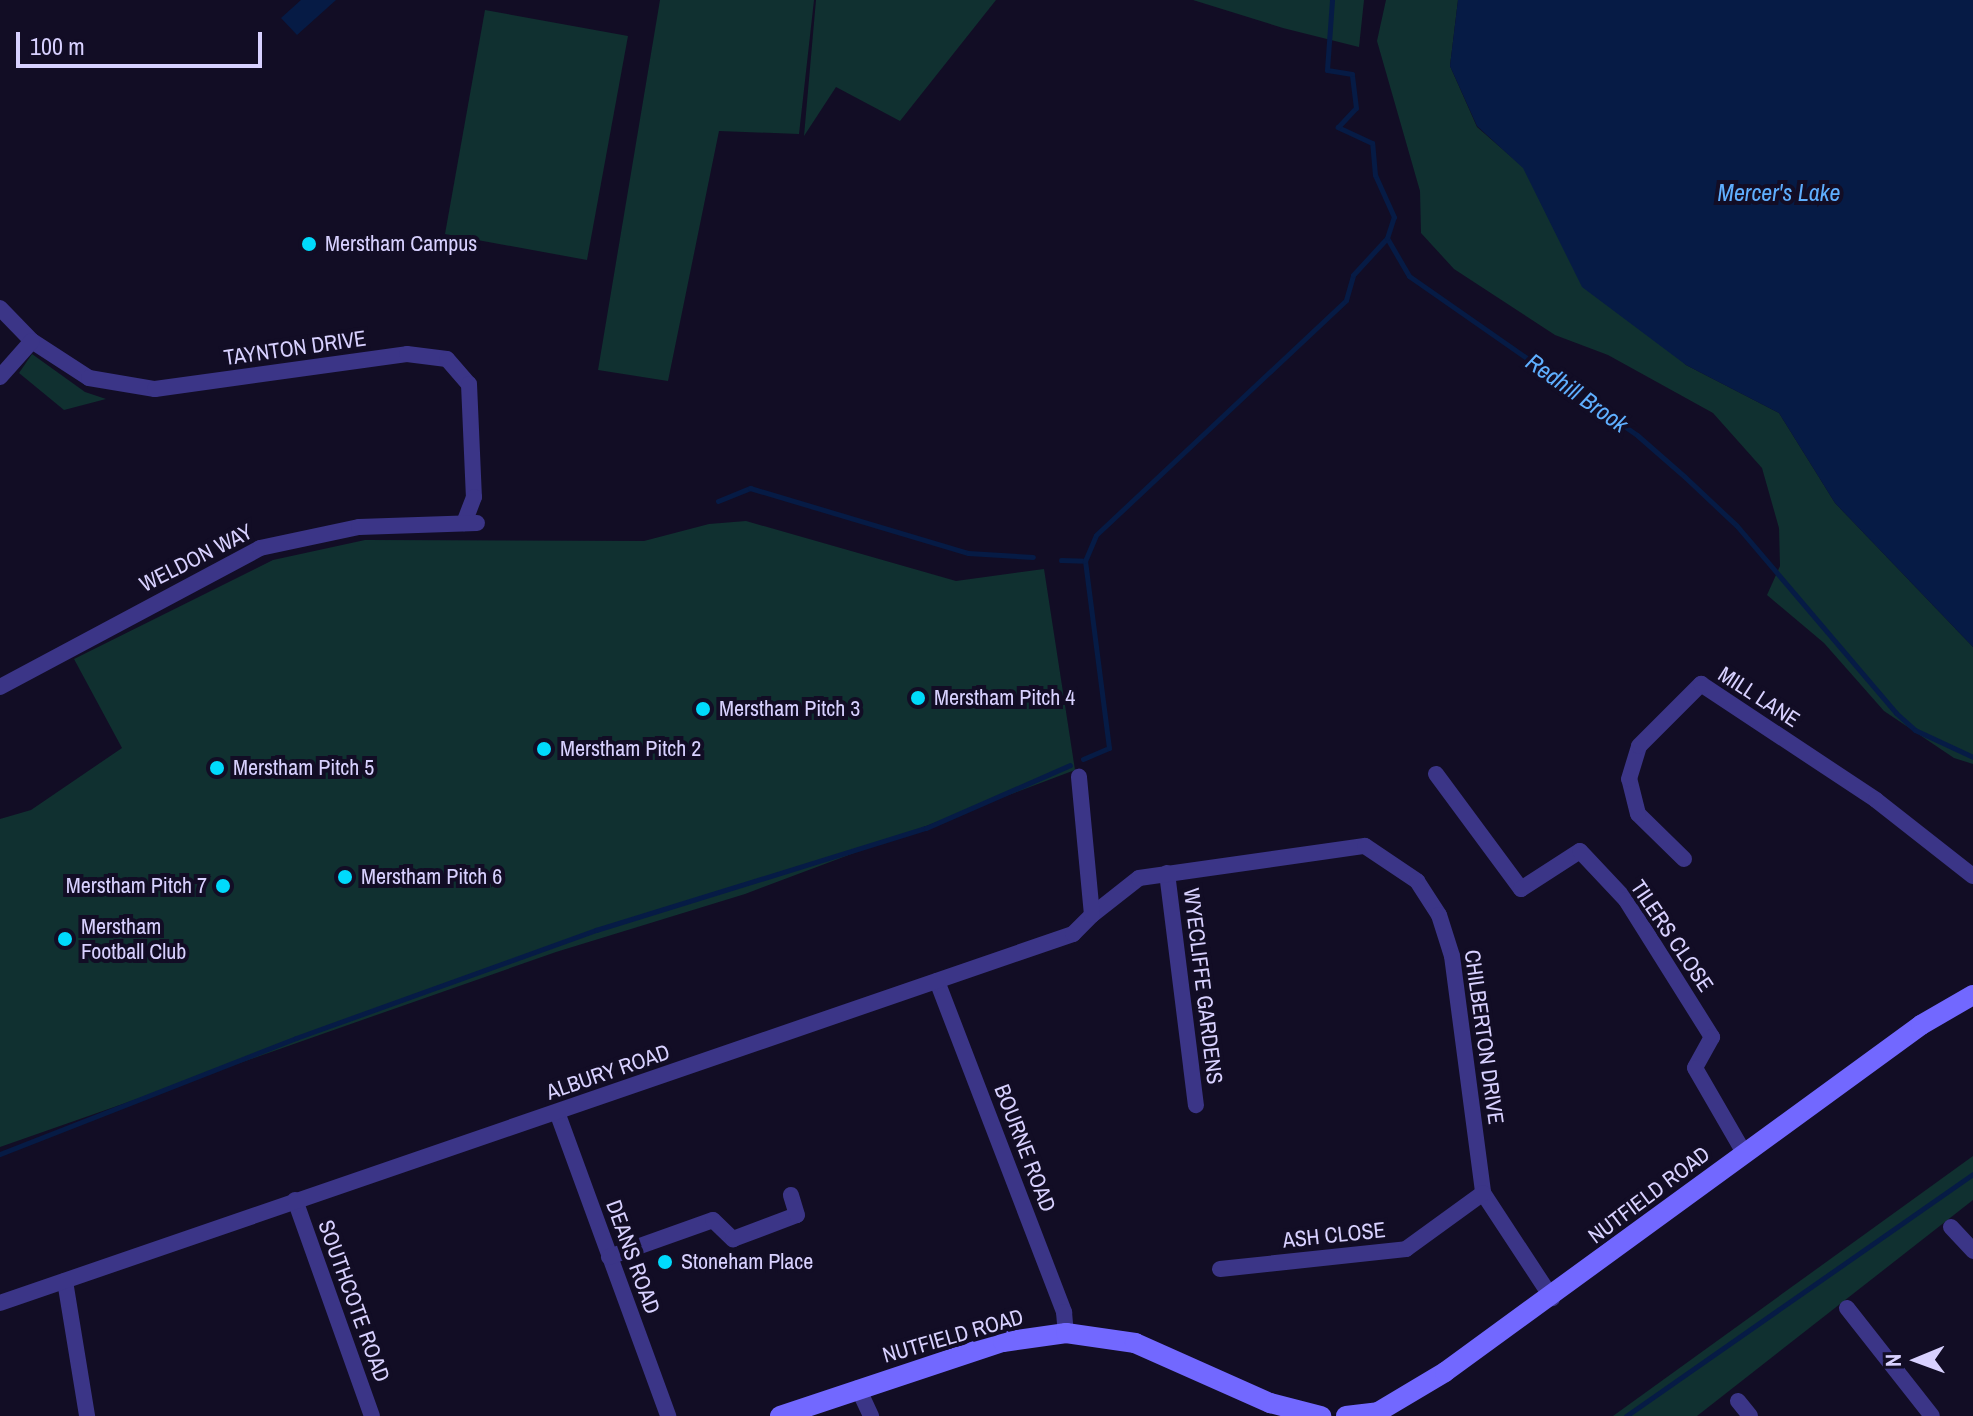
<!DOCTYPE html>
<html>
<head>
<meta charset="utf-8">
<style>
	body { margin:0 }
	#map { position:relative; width:1973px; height:1416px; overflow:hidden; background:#120d25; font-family:"Archivo Narrow",sans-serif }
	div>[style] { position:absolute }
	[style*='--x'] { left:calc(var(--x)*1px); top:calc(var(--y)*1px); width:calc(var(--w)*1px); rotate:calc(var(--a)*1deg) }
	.green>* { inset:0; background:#103030 }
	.water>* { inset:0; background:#061b45 }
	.stream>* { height:5px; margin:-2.5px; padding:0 2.5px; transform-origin:2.5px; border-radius:2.5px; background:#061b45 }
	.street>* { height:16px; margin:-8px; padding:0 8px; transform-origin:8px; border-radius:8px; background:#3b3587 }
	.secondary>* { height:20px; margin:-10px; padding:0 10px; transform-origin:10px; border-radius:10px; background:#7268ff }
	.dots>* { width:22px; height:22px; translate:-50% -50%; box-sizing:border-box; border:4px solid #120d25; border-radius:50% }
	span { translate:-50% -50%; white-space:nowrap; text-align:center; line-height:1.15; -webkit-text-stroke:8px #120d25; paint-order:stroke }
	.poi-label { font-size:22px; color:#d8d1ff }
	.left { translate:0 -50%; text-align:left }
	.right { translate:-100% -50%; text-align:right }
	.street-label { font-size:22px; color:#d8d1ff }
	.water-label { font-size:24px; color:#5fafff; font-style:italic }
	.north { position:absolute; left:1877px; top:1320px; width:80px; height:80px; -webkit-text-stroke:6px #120d25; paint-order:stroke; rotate:269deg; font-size:22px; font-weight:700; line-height:32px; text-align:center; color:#d8d1ff }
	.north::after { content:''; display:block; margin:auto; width:28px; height:36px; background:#d8d1ff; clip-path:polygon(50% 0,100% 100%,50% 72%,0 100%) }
	.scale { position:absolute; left:16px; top:32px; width:246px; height:36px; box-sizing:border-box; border:4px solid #d8d1ff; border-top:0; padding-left:10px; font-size:24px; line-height:28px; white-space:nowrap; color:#d8d1ff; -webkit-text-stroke:6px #120d25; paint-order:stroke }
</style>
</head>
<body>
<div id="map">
	<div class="green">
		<i style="clip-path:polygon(660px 0,814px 0,799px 134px,719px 131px,668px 381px,598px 370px)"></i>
		<i style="clip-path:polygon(816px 0,996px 0,900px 121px,836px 87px,804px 136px)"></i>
		<i style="clip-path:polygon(1193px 0,1364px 0,1359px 47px,1283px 28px)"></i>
		<i style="clip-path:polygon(1386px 0,1458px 0,1450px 66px,1477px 127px,1524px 168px,1554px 229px,1686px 365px,1779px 413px,1835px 503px,1973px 647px,1973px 764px,1954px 758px,1884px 711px,1824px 643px,1767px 595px,1780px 566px,1779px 528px,1762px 468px,1713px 413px,1608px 355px,1555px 335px,1454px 269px,1421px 233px,1420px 191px,1377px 41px)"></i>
		<i style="clip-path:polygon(485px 10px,628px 36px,587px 260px,445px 234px)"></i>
		<i style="clip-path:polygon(32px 354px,85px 392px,106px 399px,64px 410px,19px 373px)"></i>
		<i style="clip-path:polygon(746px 521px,956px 581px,1044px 569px,1075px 770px,745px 894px,556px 952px,0 1147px,0 819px,31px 810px,122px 748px,74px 659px,273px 560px,365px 540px,644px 541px,709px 524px)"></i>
		<i style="clip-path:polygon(1973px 1156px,1973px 1200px,1697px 1416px,1613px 1416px)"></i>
	</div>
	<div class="water">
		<i style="clip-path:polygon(301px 0,336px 0,297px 35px,281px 18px)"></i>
		<i style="clip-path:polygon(1458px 0,1973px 0,1973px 647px,1835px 503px,1779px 413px,1686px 365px,1582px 287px,1523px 168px,1477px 126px,1450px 66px)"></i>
	</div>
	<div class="stream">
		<i style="--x:1387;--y:238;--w:44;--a:59.9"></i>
		<i style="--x:1409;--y:276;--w:278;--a:34.9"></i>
		<i style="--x:1637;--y:435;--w:64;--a:41.2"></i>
		<i style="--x:1685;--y:477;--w:71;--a:43.3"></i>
		<i style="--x:1737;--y:526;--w:245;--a:49.6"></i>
		<i style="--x:1896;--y:713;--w:25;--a:42"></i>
		<i style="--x:1915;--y:730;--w:64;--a:25"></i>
		<i style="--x:718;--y:501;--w:35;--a:-22"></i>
		<i style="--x:750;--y:488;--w:227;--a:16.6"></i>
		<i style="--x:968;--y:553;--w:65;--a:3.5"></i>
		<i style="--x:1061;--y:560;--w:24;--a:2"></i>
		<i style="--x:1083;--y:759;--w:28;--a:-23"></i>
		<i style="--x:1109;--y:748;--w:189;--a:-97.3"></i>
		<i style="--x:1085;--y:561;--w:28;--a:-67"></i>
		<i style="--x:1096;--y:535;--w:343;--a:-43.2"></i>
		<i style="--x:1346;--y:300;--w:26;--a:-74"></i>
		<i style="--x:1353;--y:275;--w:50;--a:-47.4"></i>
		<i style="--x:1387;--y:238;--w:22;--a:-72"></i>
		<i style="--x:1394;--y:217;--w:46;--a:-114.3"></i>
		<i style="--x:1375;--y:175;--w:32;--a:-95"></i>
		<i style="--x:1372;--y:143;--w:38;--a:-155"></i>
		<i style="--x:1338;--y:127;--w:26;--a:-47"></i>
		<i style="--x:1356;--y:108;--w:34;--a:-97"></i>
		<i style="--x:1352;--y:74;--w:25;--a:-171"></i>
		<i style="--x:1327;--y:70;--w:70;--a:-85.9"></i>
		<i style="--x:0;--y:1154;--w:318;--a:-21.4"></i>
		<i style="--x:296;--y:1038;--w:319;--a:-19.8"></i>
		<i style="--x:596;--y:930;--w:345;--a:-17.2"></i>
		<i style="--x:926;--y:828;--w:157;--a:-23.6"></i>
		<i style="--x:1626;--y:1416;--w:423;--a:-34.9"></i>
	</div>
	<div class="street">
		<i style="--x:0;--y:308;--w:46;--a:45.9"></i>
		<i style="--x:32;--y:341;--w:68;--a:33"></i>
		<i style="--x:89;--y:378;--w:67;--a:9.5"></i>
		<i style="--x:155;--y:389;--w:254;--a:-7.9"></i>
		<i style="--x:407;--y:354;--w:40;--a:7.1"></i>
		<i style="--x:447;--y:359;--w:33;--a:49"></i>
		<i style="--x:469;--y:384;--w:113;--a:87.5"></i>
		<i style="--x:474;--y:497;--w:28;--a:111"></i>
		<i style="--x:0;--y:377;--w:48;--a:-48.4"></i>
		<i style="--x:0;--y:687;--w:295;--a:-28.1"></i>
		<i style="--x:260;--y:548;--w:101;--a:-12"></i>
		<i style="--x:359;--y:527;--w:118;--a:-1.9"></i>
		<i style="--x:1436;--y:774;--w:143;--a:53.5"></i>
		<i style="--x:1521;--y:889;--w:70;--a:-32.8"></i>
		<i style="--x:1580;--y:851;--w:67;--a:46.8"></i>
		<i style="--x:1626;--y:900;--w:162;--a:57.9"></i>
		<i style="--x:1712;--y:1037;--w:35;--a:119"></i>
		<i style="--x:1695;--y:1068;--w:98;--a:60"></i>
		<i style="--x:1684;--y:859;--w:64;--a:-135.6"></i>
		<i style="--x:1638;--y:814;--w:36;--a:-104"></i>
		<i style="--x:1629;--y:779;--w:34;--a:-73"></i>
		<i style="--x:1639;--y:746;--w:88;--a:-45"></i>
		<i style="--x:1701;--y:684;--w:210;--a:33.5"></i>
		<i style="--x:1876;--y:800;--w:123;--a:38.1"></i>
		<i style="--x:1167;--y:873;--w:234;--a:82.9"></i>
		<i style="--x:1092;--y:915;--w:60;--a:-38.2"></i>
		<i style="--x:1139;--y:878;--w:228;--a:-8.1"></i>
		<i style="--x:1365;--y:846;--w:63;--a:33.9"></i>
		<i style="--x:1417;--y:881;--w:40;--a:57.1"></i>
		<i style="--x:1439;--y:915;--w:43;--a:72.4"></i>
		<i style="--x:1452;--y:956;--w:239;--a:82.5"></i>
		<i style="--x:1483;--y:1193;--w:126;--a:56.7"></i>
		<i style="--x:937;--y:981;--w:355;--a:69"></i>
		<i style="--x:1064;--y:1312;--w:21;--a:85"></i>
		<i style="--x:557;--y:1112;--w:324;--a:69.9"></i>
		<i style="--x:295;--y:1200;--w:229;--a:70.4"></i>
		<i style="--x:1951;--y:1227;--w:33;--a:47"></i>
		<i style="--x:609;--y:1257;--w:110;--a:-19.6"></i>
		<i style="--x:713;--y:1220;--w:28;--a:44"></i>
		<i style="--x:733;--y:1239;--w:68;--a:-20.6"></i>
		<i style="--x:797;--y:1215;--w:21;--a:-107"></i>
		<i style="--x:1220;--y:1269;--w:187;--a:-6.1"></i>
		<i style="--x:1406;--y:1249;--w:95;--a:-36"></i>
		<i style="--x:65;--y:1281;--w:137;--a:80.7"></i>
		<i style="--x:0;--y:1303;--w:1135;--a:-18.98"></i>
		<i style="--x:1073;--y:934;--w:27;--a:-45"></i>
		<i style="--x:1092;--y:915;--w:139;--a:-95.4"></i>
		<i style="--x:1847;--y:1308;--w:137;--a:51.8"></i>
		<i style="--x:858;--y:1388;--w:31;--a:65"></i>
		<i style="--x:1738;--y:1401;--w:19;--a:51"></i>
	</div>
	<div class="secondary">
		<i style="--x:780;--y:1416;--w:235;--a:-18.4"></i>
		<i style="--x:1003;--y:1342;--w:64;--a:-8.1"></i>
		<i style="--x:1066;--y:1333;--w:70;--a:8.2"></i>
		<i style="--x:1135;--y:1343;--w:148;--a:24"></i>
		<i style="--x:1270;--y:1403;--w:53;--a:14.3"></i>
		<i style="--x:1346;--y:1416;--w:32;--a:-7"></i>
		<i style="--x:1378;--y:1412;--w:78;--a:-30.8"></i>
		<i style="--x:1445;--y:1372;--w:589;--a:-36.09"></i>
		<i style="--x:1921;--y:1025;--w:60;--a:-30"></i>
	</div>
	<div class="dots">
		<i style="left:309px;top:244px;background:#00dafc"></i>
		<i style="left:918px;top:698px;background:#00dafc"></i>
		<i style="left:703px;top:709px;background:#00dafc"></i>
		<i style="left:544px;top:749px;background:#00dafc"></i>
		<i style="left:217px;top:768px;background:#00dafc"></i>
		<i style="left:345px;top:877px;background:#00dafc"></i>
		<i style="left:223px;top:886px;background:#00dafc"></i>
		<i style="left:65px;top:939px;background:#00dafc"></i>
		<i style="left:665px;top:1262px;background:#00dafc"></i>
	</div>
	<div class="poi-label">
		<span class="left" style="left:325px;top:244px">Merstham Campus</span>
		<span class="left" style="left:934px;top:698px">Merstham Pitch 4</span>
		<span class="left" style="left:719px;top:709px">Merstham Pitch 3</span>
		<span class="left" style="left:560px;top:749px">Merstham Pitch 2</span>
		<span class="left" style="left:233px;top:768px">Merstham Pitch 5</span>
		<span class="left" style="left:361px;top:877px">Merstham Pitch 6</span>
		<span class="right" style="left:207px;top:886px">Merstham Pitch 7</span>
		<span class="left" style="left:81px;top:939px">Merstham<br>Football Club</span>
		<span class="left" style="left:681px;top:1262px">Stoneham Place</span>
	</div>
	<div class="street-label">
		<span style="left:295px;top:348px;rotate:-8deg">TAYNTON DRIVE</span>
		<span style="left:196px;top:558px;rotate:-27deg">WELDON WAY</span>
		<span style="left:1759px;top:697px;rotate:33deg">MILL LANE</span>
		<span style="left:1672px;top:936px;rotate:56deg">TILERS CLOSE</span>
		<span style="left:1203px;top:986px;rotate:83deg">WYECLIFFE GARDENS</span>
		<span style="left:1484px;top:1037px;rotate:82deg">CHILBERTON DRIVE</span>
		<span style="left:608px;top:1072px;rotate:-19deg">ALBURY ROAD</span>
		<span style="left:1025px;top:1148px;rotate:69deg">BOURNE ROAD</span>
		<span style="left:1649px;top:1195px;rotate:-37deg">NUTFIELD ROAD</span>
		<span style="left:1334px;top:1235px;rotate:-6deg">ASH CLOSE</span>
		<span style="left:633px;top:1257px;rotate:70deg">DEANS ROAD</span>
		<span style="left:354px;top:1301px;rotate:70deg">SOUTHCOTE ROAD</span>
		<span style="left:953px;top:1336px;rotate:-16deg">NUTFIELD ROAD</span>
	</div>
	<div class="water-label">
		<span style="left:1779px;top:193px">Mercer's Lake</span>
		<span style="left:1577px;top:393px;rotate:35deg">Redhill Brook</span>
	</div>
	<div class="north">N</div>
	<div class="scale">100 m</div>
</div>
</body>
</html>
